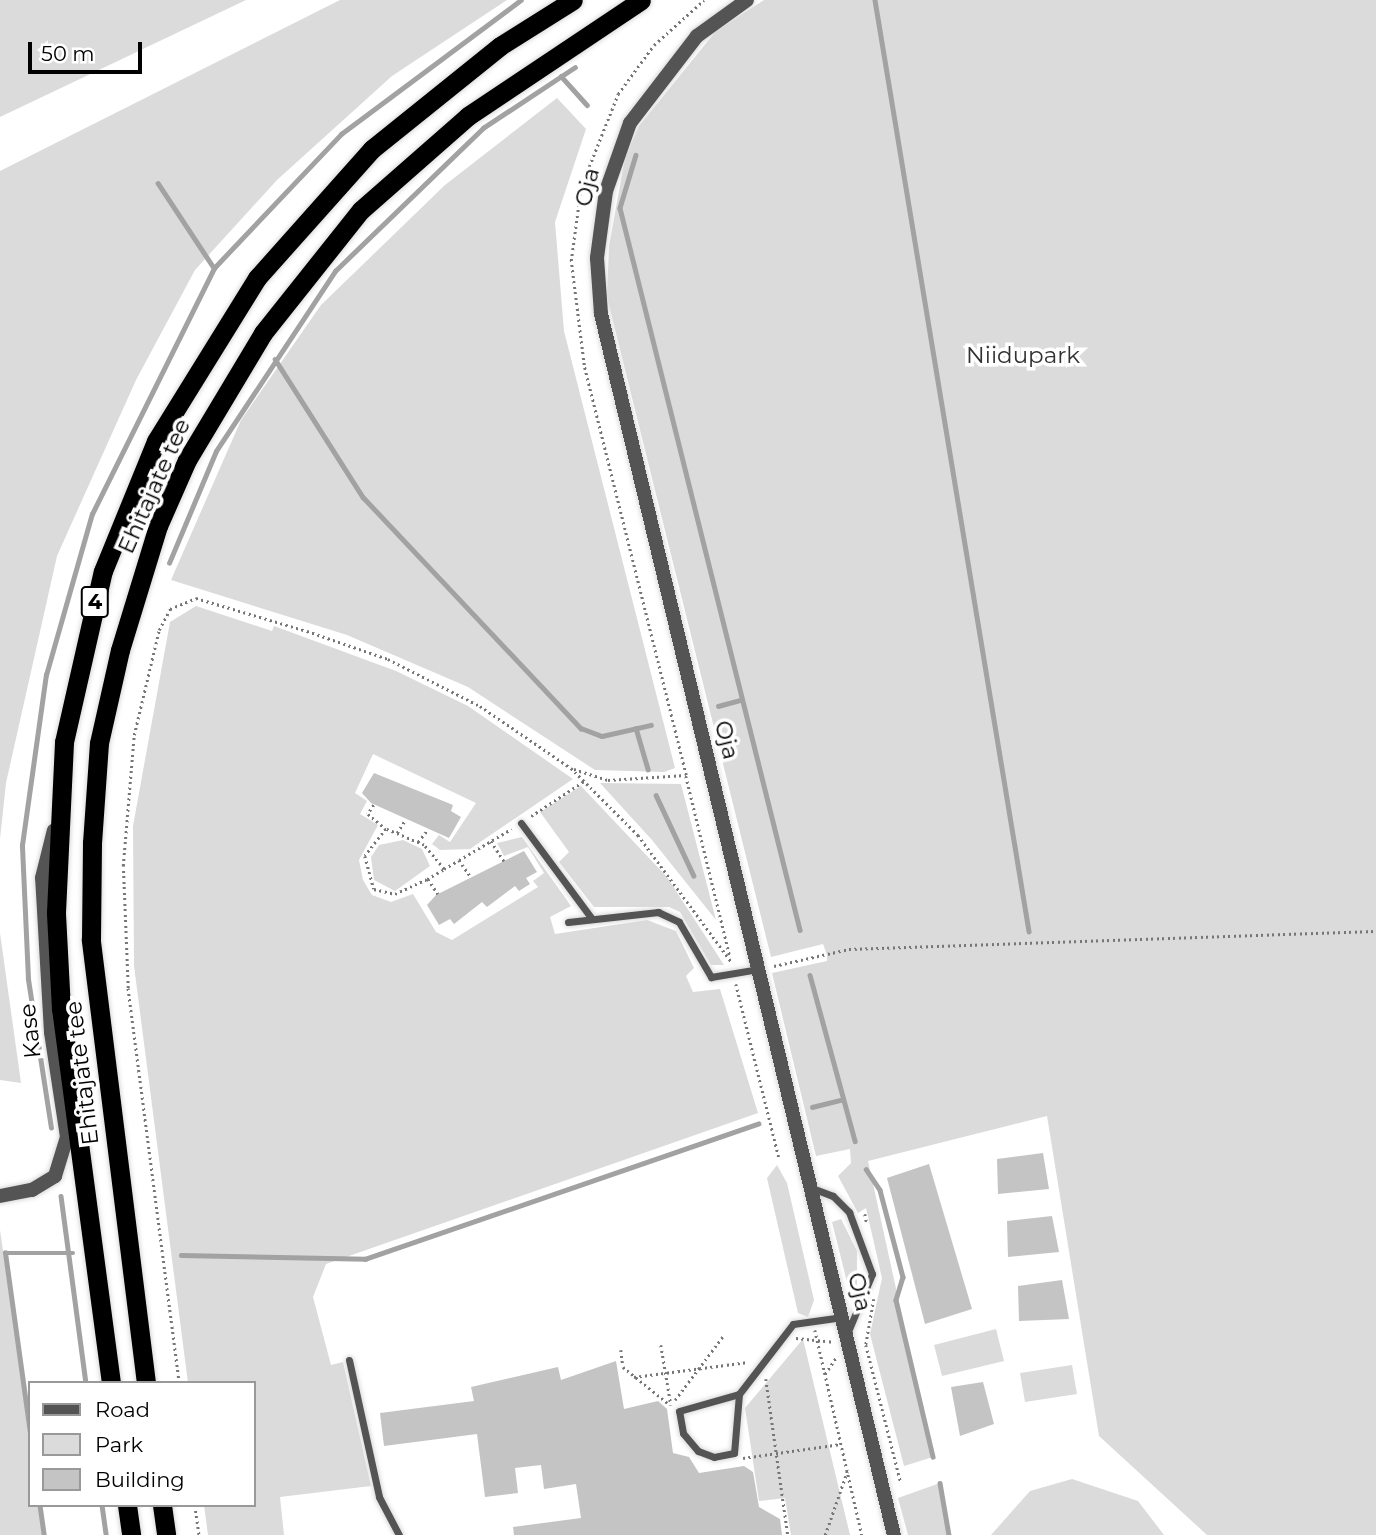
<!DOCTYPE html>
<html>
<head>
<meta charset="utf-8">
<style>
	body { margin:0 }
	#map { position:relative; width:1376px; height:1535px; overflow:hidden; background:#fff; font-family:Montserrat,sans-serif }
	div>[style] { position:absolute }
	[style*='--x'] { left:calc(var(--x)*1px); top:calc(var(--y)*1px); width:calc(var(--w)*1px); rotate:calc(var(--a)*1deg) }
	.green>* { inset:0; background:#dbdbdb }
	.stream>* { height:4.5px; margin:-2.25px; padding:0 2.25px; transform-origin:2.25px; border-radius:2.25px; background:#a2a2a2 }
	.building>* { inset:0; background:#c4c4c4 }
	.path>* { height:2.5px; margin-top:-1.25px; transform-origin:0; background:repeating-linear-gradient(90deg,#767676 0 2px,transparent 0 5.5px) }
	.roads { filter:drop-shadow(0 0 2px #dbdbdb) drop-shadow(0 0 2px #dbdbdb) }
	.service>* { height:7px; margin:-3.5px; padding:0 3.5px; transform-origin:3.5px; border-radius:3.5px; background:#545454 }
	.minor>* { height:14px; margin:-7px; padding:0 7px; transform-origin:7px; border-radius:7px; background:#545454 }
	.tertiary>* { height:14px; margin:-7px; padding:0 7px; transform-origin:7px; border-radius:7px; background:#545454 }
	.trunk>* { height:19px; margin:-9.5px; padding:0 9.5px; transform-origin:9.5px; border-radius:9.5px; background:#000 }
	span { translate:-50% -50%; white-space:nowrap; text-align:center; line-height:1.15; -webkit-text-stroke:7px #fff; paint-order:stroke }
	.shield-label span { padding:2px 5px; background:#fff; border:2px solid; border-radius:5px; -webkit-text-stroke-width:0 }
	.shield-label { font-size:21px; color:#000; font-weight:700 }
	.street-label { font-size:23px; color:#000 }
	.park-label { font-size:23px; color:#323232 }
	.legend { position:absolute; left:28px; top:1381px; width:228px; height:126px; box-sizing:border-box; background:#fff; border:2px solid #999; margin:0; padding:9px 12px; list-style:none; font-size:21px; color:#000 }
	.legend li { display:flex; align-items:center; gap:14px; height:35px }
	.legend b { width:35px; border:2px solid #999 }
	.scale { position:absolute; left:28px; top:42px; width:114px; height:32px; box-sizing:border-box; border:4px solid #000; border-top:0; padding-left:9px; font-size:21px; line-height:24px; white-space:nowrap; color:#000; -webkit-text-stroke:5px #fff; paint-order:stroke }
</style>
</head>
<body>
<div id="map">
	<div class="green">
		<i style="clip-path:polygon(0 0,246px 0,0 117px)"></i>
		<i style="clip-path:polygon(340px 0,507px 0,392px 76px,277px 180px,195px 270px,136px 380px,57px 556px,6px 783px,0 839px,0 171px)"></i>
		<i style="clip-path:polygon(764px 0,1376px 0,1376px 1535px,1207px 1535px,1099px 1436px,1047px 1116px,868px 1161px,933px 1457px,904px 1466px,870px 1334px,882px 1278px,866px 1208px,858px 1213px,838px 1176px,851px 1163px,850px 1149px,816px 1156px,772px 973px,827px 961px,827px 955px,823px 944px,771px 957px,607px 297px,609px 246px,625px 158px,639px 126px,716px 31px)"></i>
		<i style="clip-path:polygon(557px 98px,586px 129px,555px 222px,564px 331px,675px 768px,664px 772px,595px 770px,468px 687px,347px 635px,171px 580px,241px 420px,321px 305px,445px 185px)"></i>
		<i style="clip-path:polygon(196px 606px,272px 631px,274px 626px,396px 671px,468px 706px,573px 779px,470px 849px,440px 850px,432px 844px,439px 835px,450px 842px,476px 803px,373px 754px,355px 793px,367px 801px,360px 814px,378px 825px,359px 860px,363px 880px,372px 895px,391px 902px,413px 894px,436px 932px,452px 940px,538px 887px,533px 881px,544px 873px,528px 847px,504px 856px,497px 843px,522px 837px,571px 906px,550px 917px,555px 934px,647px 920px,676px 931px,694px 968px,686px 976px,693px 992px,720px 989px,758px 1113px,326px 1264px,313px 1297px,331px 1365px,343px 1362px,371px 1486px,280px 1497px,284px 1535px,208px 1535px,204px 1505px,254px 1505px,254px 1383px,188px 1383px,134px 966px,133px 826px,170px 622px)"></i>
		<i style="clip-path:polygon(600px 783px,681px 784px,716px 920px,652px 840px)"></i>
		<i style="clip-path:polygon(581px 786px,667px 877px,724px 965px,711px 965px,680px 912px,669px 907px,594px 907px,559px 862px,569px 852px,540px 812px)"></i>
		<i style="clip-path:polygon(403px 840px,422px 849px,430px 866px,395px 891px,374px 880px,371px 857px,379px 845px)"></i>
		<i style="clip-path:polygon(0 933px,21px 1083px,0 1080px)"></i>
		<i style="clip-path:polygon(777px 1165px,787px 1183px,814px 1300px,808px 1317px,798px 1313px,767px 1178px)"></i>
		<i style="clip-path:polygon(841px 1219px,857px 1251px,857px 1303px,852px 1302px,832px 1222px)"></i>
		<i style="clip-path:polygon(0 1230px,30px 1437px,30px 1505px,39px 1505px,44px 1535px,0 1535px)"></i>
		<i style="clip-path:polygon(996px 1329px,1004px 1361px,942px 1376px,934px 1345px)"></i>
		<i style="clip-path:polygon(803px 1339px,850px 1535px,791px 1535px,785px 1498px,759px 1501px,745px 1408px)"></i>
		<i style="clip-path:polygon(1072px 1365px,1077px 1394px,1025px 1402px,1020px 1373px)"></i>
		<i style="clip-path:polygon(1072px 1479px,1138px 1501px,1164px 1535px,991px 1535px,1030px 1491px)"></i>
		<i style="clip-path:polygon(940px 1483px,949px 1535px,908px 1535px,898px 1498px)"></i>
	</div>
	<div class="stream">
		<i style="--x:875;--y:0;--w:944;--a:80.61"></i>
		<i style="--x:561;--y:76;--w:39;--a:48"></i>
		<i style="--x:636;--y:155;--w:55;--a:106.8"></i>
		<i style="--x:620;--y:208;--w:744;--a:76"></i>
		<i style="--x:158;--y:183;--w:102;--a:56.6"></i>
		<i style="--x:275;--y:359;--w:164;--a:57.5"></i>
		<i style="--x:363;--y:497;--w:318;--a:46.7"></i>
		<i style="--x:581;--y:728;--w:22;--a:21"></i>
		<i style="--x:602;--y:736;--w:50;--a:-12.7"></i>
		<i style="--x:169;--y:563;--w:121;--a:-67.2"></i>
		<i style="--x:216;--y:451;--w:216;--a:-56.5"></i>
		<i style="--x:335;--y:271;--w:206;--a:-44"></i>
		<i style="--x:483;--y:128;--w:110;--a:-33.5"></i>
		<i style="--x:718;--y:706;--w:23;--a:-15"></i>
		<i style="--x:636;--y:728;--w:43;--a:73.7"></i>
		<i style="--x:656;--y:795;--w:89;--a:64.9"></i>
		<i style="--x:810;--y:975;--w:172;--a:74.8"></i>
		<i style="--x:812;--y:1107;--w:29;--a:-14"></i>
		<i style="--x:51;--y:1128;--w:151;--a:-98.8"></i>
		<i style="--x:28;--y:979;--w:134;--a:-92.6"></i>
		<i style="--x:22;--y:845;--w:172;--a:-82"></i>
		<i style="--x:46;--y:675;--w:167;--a:-74.1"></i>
		<i style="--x:92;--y:514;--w:275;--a:-63.6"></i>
		<i style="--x:214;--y:268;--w:185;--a:-46.5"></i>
		<i style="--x:341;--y:134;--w:224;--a:-36.7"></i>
		<i style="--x:866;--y:1169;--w:25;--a:56"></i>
		<i style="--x:880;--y:1190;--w:90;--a:75.2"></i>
		<i style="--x:903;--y:1277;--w:24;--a:107"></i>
		<i style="--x:896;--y:1300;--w:161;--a:76.7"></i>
		<i style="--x:61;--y:1196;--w:189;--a:82.4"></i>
		<i style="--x:181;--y:1255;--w:184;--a:1.2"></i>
		<i style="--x:365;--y:1259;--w:416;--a:-19"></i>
		<i style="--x:30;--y:1433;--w:182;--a:-97.9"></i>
		<i style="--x:5;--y:1253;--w:68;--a:0"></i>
		<i style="--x:940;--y:1483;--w:53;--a:80.2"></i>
		<i style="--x:40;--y:1505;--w:30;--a:82"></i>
		<i style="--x:102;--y:1505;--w:30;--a:82"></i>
	</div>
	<div class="building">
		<i style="clip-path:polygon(374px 773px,453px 805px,451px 811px,461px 817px,449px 838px,371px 803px,362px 793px)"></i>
		<i style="clip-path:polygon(524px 851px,537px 872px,526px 878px,530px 884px,519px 891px,515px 886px,487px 907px,482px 902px,454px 924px,450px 919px,439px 925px,427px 905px,436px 895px)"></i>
		<i style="clip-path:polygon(1043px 1153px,1049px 1189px,998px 1194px,997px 1159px)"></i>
		<i style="clip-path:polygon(929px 1164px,972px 1309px,925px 1324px,887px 1178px)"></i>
		<i style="clip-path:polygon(1052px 1216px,1059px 1252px,1008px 1257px,1007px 1221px)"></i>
		<i style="clip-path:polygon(1062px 1280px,1069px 1319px,1019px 1321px,1018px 1286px)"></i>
		<i style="clip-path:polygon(616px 1361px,624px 1409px,658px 1401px,667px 1409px,673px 1453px,689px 1457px,699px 1473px,744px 1466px,753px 1472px,759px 1507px,780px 1519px,782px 1535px,514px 1535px,513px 1527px,581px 1518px,576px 1484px,544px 1489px,541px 1465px,515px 1468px,518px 1493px,485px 1497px,477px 1434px,384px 1446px,380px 1413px,474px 1401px,471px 1387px,558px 1367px,561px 1380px)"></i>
		<i style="clip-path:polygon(983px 1382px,994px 1424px,960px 1436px,951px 1387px)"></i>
	</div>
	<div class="path">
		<i style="--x:574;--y:769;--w:36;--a:18"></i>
		<i style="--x:608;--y:780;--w:78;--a:-3.7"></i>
		<i style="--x:686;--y:775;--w:422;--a:-104"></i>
		<i style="--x:584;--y:365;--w:105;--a:-97.1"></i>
		<i style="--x:571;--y:261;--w:75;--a:-82.3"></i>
		<i style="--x:581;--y:187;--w:100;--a:-68.3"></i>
		<i style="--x:618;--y:94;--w:61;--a:-53.7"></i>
		<i style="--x:654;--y:45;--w:67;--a:-42"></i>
		<i style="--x:686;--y:776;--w:186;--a:76.3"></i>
		<i style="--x:374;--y:805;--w:11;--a:124"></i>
		<i style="--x:368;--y:814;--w:23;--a:40"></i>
		<i style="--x:531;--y:816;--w:64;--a:-33.4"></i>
		<i style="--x:397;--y:833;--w:15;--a:-58"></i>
		<i style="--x:491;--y:841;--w:24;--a:57"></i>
		<i style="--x:418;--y:842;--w:16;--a:-52"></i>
		<i style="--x:459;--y:860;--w:21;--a:55"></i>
		<i style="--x:444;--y:869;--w:31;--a:-130"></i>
		<i style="--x:424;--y:845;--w:41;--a:-157.2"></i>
		<i style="--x:386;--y:829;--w:34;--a:128"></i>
		<i style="--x:365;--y:856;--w:34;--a:75"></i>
		<i style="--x:374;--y:889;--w:22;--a:13"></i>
		<i style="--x:395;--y:894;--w:35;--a:-25"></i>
		<i style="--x:427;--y:879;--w:20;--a:-30"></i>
		<i style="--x:444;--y:869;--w:17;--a:-31"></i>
		<i style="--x:459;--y:860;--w:61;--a:-30.8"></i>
		<i style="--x:428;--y:879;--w:18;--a:56"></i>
		<i style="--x:774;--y:966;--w:77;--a:-12.8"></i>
		<i style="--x:849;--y:949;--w:527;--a:-1.96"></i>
		<i style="--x:736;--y:984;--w:179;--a:76.1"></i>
		<i style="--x:865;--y:1214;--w:10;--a:79"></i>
		<i style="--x:874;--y:1299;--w:47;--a:99.9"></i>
		<i style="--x:866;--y:1345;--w:142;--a:75.8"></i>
		<i style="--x:815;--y:1330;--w:210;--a:77.1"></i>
		<i style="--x:796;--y:1338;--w:37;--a:6"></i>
		<i style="--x:661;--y:1345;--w:61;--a:80.5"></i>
		<i style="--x:621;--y:1350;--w:17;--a:83"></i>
		<i style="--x:623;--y:1367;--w:60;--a:39"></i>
		<i style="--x:825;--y:1374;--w:22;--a:-56"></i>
		<i style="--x:634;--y:1377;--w:115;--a:-7.5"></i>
		<i style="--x:766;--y:1379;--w:158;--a:82"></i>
		<i style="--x:179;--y:1383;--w:398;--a:-97.4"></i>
		<i style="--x:128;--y:988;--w:122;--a:-92.3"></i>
		<i style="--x:123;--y:866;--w:131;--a:-85.2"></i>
		<i style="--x:134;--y:735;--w:108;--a:-76.6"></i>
		<i style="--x:159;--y:630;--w:24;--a:-62"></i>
		<i style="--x:170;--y:609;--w:28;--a:-23"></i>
		<i style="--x:196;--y:598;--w:116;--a:16.6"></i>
		<i style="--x:307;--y:631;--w:86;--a:19.1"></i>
		<i style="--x:388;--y:659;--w:103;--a:27.1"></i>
		<i style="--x:480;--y:706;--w:110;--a:34.3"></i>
		<i style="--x:571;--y:768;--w:95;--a:45"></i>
		<i style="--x:638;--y:835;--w:157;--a:53.6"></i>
		<i style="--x:675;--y:1400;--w:81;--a:-53"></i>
		<i style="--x:743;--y:1458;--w:99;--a:-8.1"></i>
		<i style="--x:195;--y:1505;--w:30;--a:82"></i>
		<i style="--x:825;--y:1535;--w:67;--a:-70.8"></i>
	</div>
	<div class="roads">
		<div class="service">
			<i style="--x:521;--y:823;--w:119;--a:53.5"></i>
			<i style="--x:568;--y:922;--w:91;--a:-6.3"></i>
			<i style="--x:658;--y:912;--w:23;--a:25"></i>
			<i style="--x:679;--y:922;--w:64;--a:59.8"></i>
			<i style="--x:711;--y:977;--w:49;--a:-9.5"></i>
			<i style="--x:812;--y:1188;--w:22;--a:21"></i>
			<i style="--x:833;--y:1196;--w:23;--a:45"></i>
			<i style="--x:849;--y:1212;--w:66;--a:69.6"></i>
			<i style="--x:872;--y:1274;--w:65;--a:112.6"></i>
			<i style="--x:349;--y:1360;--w:140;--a:77.6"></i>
			<i style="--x:379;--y:1497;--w:43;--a:62.2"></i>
			<i style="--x:739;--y:1394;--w:59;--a:94.8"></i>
			<i style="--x:734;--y:1453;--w:20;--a:169"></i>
			<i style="--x:714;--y:1457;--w:17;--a:-159"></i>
			<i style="--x:698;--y:1451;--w:23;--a:-130"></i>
			<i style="--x:683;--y:1433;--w:22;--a:-100"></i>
			<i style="--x:679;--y:1411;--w:62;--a:-15.8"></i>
			<i style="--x:739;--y:1394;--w:88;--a:-52.4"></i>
			<i style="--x:793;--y:1324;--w:50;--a:-8"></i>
		</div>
		<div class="minor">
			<i style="--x:0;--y:1196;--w:33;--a:-11"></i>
			<i style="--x:32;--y:1190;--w:27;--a:-31"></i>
			<i style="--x:55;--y:1176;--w:41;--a:-72.9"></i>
			<i style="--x:67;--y:1137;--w:106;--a:-98.7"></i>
			<i style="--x:51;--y:1032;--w:154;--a:-93.3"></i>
			<i style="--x:42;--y:878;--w:49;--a:-76"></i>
		</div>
		<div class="tertiary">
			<i style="--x:747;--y:0;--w:62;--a:144.2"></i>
			<i style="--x:697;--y:36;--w:110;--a:127.6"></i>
			<i style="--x:630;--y:123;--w:72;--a:109.4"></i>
			<i style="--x:606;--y:191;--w:68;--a:97.7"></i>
			<i style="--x:597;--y:258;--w:56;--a:85.9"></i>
			<i style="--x:601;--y:314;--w:1256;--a:76.51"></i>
		</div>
		<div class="trunk">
			<i style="--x:111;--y:1383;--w:377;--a:-97.6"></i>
			<i style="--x:61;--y:1009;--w:97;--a:-93"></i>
			<i style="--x:56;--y:912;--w:170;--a:-87.3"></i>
			<i style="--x:64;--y:742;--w:175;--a:-77.2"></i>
			<i style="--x:103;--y:571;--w:140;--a:-67.8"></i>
			<i style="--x:156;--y:441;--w:192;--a:-58.2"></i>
			<i style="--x:257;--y:278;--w:173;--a:-48.3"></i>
			<i style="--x:372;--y:149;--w:164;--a:-38.8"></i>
			<i style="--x:500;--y:46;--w:86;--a:-32.2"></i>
			<i style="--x:146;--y:1383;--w:447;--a:-97.1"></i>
			<i style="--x:91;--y:939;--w:96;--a:-89.4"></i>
			<i style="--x:92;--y:843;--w:100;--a:-86"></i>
			<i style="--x:99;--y:743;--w:95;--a:-77.3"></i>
			<i style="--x:120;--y:650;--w:130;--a:-73"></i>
			<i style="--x:158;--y:526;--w:72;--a:-66.3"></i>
			<i style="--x:187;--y:460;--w:148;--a:-59.1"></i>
			<i style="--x:263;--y:333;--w:157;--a:-51.5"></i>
			<i style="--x:361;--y:210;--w:142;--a:-41.3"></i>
			<i style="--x:468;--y:116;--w:208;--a:-33.8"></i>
			<i style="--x:127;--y:1505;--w:30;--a:82"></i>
			<i style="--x:162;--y:1505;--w:30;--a:82"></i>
		</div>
	</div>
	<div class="shield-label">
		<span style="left:95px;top:602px">4</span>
	</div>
	<div class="street-label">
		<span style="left:587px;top:187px;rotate:-76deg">Oja</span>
		<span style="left:154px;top:486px;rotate:-66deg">Ehitajate tee</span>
		<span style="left:727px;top:740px;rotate:76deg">Oja</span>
		<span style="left:30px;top:1031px;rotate:-96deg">Kase</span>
		<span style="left:82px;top:1073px;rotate:-97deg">Ehitajate tee</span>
		<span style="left:860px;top:1292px;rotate:77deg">Oja</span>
	</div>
	<div class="park-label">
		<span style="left:1023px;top:355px">Niidupark</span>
	</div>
	<ul class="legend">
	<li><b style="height:9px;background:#545454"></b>Road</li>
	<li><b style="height:19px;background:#dbdbdb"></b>Park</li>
	<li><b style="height:19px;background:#c4c4c4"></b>Building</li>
	</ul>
	<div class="scale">50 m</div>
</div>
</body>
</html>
